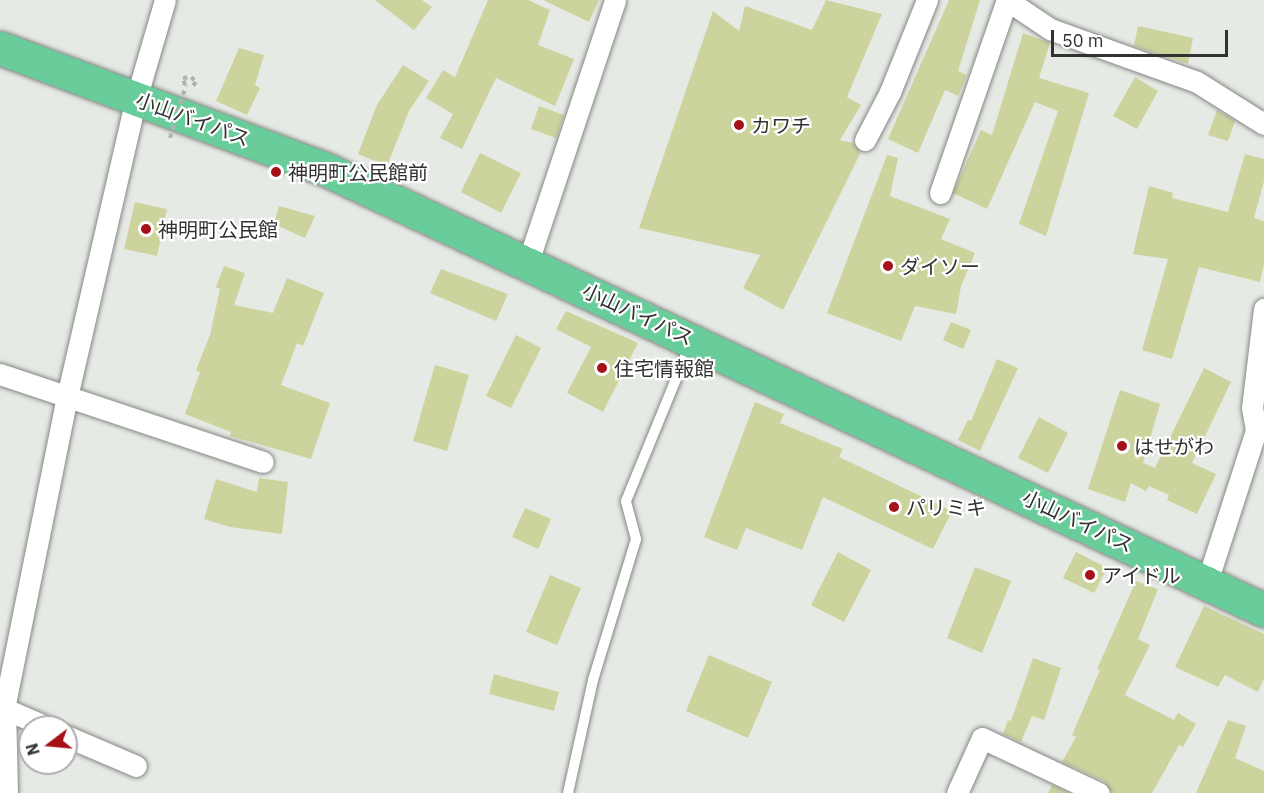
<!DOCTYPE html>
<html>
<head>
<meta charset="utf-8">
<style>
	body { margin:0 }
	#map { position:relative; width:1264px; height:793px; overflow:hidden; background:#e6eae5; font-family:"IBM Plex Sans","Noto Sans JP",sans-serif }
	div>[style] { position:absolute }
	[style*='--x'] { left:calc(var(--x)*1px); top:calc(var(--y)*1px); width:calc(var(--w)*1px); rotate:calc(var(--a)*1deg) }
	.building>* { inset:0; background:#ccd39d }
	.path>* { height:4px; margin-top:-2px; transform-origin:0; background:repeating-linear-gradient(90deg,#afb3af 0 4.5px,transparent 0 9px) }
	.roads { filter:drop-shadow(0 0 2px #858783) drop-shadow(0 0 2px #858783) }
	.service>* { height:10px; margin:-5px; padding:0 5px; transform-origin:5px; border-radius:5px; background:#fff }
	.minor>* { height:21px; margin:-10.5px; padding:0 10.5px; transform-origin:10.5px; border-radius:10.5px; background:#fff }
	.trunk>* { height:33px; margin:-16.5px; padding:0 16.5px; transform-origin:16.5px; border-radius:16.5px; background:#68cc9b }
	.path-bridge>* { height:4px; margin-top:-2px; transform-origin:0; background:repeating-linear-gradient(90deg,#afb3af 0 4.5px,transparent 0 9px) }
	.dots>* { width:16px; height:16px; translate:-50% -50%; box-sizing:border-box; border:3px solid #fff; border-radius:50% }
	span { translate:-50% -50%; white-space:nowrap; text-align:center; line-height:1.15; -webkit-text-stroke:4.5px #fff; paint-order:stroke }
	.street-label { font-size:20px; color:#313231 }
	.poi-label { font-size:20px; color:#313231 }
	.left { translate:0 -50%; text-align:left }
	.north { position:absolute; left:18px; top:715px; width:60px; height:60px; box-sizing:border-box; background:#fff; border:2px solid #adadad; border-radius:50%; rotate:254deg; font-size:16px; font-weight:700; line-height:24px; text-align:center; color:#313231 }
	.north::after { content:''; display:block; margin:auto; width:21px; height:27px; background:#a61018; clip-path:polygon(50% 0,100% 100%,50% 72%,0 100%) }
	.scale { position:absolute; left:1051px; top:30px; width:177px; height:27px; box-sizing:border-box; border:3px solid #313231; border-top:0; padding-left:8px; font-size:18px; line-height:21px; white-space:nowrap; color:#313231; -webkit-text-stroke:4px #fff; paint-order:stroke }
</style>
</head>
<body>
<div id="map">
	<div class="building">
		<i style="clip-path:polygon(375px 0,422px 0,432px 7px,414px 30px)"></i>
		<i style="clip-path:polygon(488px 0,528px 0,550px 10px,538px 45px,574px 59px,555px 106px,496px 78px,462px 149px,440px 138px,453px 114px,426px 98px,443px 70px,455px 77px)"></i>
		<i style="clip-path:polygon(543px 0,599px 0,589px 22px)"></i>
		<i style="clip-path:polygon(826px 0,882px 14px,847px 97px,861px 105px,840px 140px,853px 143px,861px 152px,783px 310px,743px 288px,760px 255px,639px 228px,713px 11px,739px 31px,745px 6px,812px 30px)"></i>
		<i style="clip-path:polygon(949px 0,980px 0,958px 71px,967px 75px,958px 96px,945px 90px,918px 153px,888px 139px)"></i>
		<i style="clip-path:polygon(1138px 26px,1193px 38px,1188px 64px,1134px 46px)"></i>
		<i style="clip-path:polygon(1023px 33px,1050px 43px,1039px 78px,1089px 93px,1046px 236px,1019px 224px,1058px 111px,1035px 102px,987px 209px,953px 193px,981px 130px,992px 135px)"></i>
		<i style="clip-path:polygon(239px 48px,264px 55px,255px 85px,260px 88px,247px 115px,216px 101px)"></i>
		<i style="clip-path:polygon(403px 65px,429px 81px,409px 111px,387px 166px,358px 154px,377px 105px)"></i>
		<i style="clip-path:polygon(1135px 77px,1158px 91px,1137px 129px,1113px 116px)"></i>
		<i style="clip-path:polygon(539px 106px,564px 115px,556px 138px,531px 129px)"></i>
		<i style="clip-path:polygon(1217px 110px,1235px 121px,1228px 141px,1208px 135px)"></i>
		<i style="clip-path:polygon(480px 153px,521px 173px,501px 213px,461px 192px)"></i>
		<i style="clip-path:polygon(1245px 154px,1264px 159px,1264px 181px,1254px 218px,1264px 221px,1264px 264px,1260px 282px,1199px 267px,1172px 359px,1142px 350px,1168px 259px,1133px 254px,1149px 186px,1173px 193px,1172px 198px,1228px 212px)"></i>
		<i style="clip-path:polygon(887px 155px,898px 158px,890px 196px,950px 219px,941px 239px,975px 253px,961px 286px,956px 314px,915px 306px,901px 341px,827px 313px)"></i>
		<i style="clip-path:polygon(135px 202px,167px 209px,157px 256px,124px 249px)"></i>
		<i style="clip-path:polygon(279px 206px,315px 216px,305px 238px,274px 224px)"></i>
		<i style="clip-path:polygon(224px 266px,245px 273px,234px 305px,273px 313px,287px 278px,324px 293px,303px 346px,297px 343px,281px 385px,330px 403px,311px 459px,230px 436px,231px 432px,185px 414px,200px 372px,196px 370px,210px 335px,220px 289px,216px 287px)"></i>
		<i style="clip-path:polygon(441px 269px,508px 294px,496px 321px,430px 293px)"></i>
		<i style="clip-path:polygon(566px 311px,638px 343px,603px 412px,567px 393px,591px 347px,556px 329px)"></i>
		<i style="clip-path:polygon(951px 322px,971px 330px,963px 349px,943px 340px)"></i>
		<i style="clip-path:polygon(516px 335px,541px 348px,511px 408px,486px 396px)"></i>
		<i style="clip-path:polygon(997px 359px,1018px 368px,980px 451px,958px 440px,968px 420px,971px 421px)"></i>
		<i style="clip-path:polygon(435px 365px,469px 375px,447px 451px,413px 441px)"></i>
		<i style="clip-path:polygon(1204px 368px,1231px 382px,1192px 463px,1216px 474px,1197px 514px,1167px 500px,1169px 495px,1149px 486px,1146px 491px,1131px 483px,1125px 502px,1088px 489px,1120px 390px,1160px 404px,1143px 463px,1155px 468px)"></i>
		<i style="clip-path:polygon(755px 402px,784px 414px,780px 423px,843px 449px,839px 457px,952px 511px,933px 549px,823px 497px,802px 550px,746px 528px,737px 550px,704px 537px)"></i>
		<i style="clip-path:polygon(1039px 417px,1068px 433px,1048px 473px,1018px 458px)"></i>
		<i style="clip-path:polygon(259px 478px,288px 482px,282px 534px,230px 527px,204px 519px,216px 479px,257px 492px)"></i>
		<i style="clip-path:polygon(525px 508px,551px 519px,538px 549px,512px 537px)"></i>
		<i style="clip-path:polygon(838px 552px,871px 570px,844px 622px,811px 605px)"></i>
		<i style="clip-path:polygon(1076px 552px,1107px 568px,1094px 593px,1063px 578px)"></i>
		<i style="clip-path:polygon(975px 567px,1011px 581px,982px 653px,947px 638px)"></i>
		<i style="clip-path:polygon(550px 575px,581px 588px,557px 645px,526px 632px)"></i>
		<i style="clip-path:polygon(1136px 581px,1158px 589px,1138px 639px,1150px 645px,1125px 695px,1174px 720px,1178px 713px,1196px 724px,1183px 747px,1179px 745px,1152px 793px,1112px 793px,1104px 781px,1062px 762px,1076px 737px,1072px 735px,1100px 670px,1097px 669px)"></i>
		<i style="clip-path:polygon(1204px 606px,1264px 634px,1264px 678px,1258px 692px,1225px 675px,1218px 687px,1175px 667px)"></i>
		<i style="clip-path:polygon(709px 655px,772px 682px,748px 738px,686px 711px)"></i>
		<i style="clip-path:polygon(1033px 658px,1061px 668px,1044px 720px,1032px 716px,1021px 742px,1003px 734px,1008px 720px,1011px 721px)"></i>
		<i style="clip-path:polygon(494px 674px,559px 692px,554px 711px,489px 694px)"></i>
		<i style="clip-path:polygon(1228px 720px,1246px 726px,1235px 758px,1264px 771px,1264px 793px,1196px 793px)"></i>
		<i style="clip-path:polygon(1052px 785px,1069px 793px,1048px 793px)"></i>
	</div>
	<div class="path">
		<i style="--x:185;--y:85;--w:7;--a:-106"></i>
		<i style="--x:183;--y:78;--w:8;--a:-7"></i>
		<i style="--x:191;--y:77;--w:7;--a:45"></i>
		<i style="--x:196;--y:82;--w:8;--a:130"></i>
	</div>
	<div class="roads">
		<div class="service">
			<i style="--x:568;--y:793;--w:116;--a:-77.5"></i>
			<i style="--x:593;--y:680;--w:147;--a:-73"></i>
			<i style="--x:636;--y:539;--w:39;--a:-105"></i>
			<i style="--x:626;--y:501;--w:169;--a:-67.7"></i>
		</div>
		<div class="minor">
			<i style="--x:1007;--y:0;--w:52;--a:34"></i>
			<i style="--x:1050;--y:29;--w:156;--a:19.8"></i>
			<i style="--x:1197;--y:82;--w:79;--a:32.1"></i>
			<i style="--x:865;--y:140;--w:54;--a:-62.5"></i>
			<i style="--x:890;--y:92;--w:99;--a:-68.1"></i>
			<i style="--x:940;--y:193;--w:204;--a:-70.9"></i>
			<i style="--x:528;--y:262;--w:276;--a:-71.6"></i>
			<i style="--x:0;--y:374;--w:277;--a:18.5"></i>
			<i style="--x:1207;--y:582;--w:160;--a:-72.1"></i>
			<i style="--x:1256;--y:430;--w:22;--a:-100"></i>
			<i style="--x:1252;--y:408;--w:100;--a:-83.1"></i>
			<i style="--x:5;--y:709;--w:46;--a:23.2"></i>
			<i style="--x:66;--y:736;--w:76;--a:23.2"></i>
			<i style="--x:7;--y:793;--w:89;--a:-91.3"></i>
			<i style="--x:5;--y:704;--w:313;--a:-78.6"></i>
			<i style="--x:67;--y:397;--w:306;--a:-77"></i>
			<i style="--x:136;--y:99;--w:103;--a:-73.7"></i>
			<i style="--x:957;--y:793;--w:60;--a:-65.6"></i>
			<i style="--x:982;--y:738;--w:129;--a:25.2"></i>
		</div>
		<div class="trunk">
			<i style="--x:0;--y:48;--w:347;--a:20.4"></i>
			<i style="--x:325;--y:169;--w:1037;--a:25.16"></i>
		</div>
	</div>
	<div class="path-bridge">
		<i style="--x:170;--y:138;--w:55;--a:-73.2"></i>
	</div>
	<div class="dots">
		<i style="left:739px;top:125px;background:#a61018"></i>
		<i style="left:276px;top:172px;background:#a61018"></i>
		<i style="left:146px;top:229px;background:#a61018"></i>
		<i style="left:888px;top:266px;background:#a61018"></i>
		<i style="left:602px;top:368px;background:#a61018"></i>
		<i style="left:1122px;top:446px;background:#a61018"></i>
		<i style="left:894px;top:507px;background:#a61018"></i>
		<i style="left:1090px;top:575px;background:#a61018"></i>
	</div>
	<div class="street-label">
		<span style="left:193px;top:119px;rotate:20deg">小山バイパス</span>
		<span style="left:638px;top:314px;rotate:25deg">小山バイパス</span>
		<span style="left:1078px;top:521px;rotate:25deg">小山バイパス</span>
	</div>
	<div class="poi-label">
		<span class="left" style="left:751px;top:125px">カワチ</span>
		<span class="left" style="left:288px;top:172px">神明町公民館前</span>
		<span class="left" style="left:158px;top:229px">神明町公民館</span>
		<span class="left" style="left:900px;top:266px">ダイソー</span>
		<span class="left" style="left:614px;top:368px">住宅情報館</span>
		<span class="left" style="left:1134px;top:446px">はせがわ</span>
		<span class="left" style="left:906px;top:507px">パリミキ</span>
		<span class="left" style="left:1102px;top:575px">アイドル</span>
	</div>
	<div class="north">N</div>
	<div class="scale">50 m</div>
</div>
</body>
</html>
